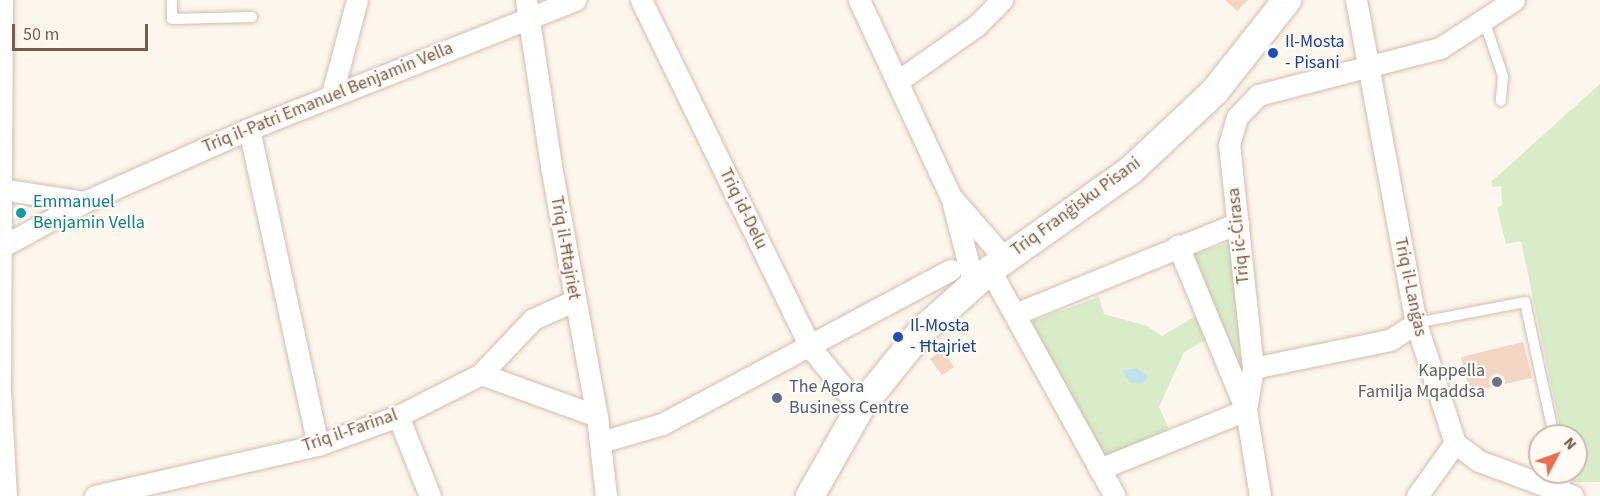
<!DOCTYPE html>
<html>
<head>
<meta charset="utf-8">
<style>
	body { margin:0 }
	#map { position:relative; width:1600px; height:496px; overflow:hidden; background:#fdf6ec; font-family:"Source Sans 3",sans-serif }
	div>[style] { position:absolute }
	[style*='--x'] { left:calc(var(--x)*1px); top:calc(var(--y)*1px); width:calc(var(--w)*1px); rotate:calc(var(--a)*1deg) }
	.green>* { inset:0; background:#d8ecc9 }
	.water>* { inset:0; background:#bfe3e8 }
	.building>* { inset:0; background:#f3d5c3 }
	.roads { filter:drop-shadow(0 0 2px #d1beb0) drop-shadow(0 0 2px #d1beb0) }
	.lane>* { height:10px; margin:-5px; padding:0 5px; transform-origin:5px; border-radius:5px; background:#fff }
	.street>* { height:21px; margin:-10.5px; padding:0 10.5px; transform-origin:10.5px; border-radius:10.5px; background:#fff }
	.secondary>* { height:28px; margin:-14px; padding:0 14px; transform-origin:14px; border-radius:14px; background:#fff }
	.dots>* { width:16px; height:16px; translate:-50% -50%; box-sizing:border-box; border:3px solid #fffaf3; border-radius:50% }
	span { translate:-50% -50%; white-space:nowrap; text-align:center; line-height:1.15; -webkit-text-stroke:4.5px #fffaf3; paint-order:stroke }
	.transit-label { font-size:18px; color:#164399 }
	.left { translate:0 -50%; text-align:left }
	.street-label { font-size:18px; color:#7a5c4d }
	.culture-label { font-size:18px; color:#0d838f }
	.worship-label { font-size:18px; color:#5b616d }
	.right { translate:-100% -50%; text-align:right }
	.service-label { font-size:18px; color:#4e5e75 }
	.north { position:absolute; left:1528px; top:424px; width:60px; height:60px; box-sizing:border-box; background:#fffaf3; border:2px solid #cabbb1; border-radius:50%; rotate:49deg; font-size:16px; font-weight:700; line-height:24px; text-align:center; color:#7a5c4d }
	.north::after { content:''; display:block; margin:auto; width:21px; height:27px; background:#e76f51; clip-path:polygon(50% 0,100% 100%,50% 72%,0 100%) }
	.scale { position:absolute; left:12px; top:24px; width:136px; height:27px; box-sizing:border-box; border:3px solid #7a5c4d; border-top:0; padding-left:8px; font-size:18px; line-height:21px; white-space:nowrap; color:#7a5c4d; -webkit-text-stroke:4px #fffaf3; paint-order:stroke }
</style>
</head>
<body>
<div id="map">
	<div class="green">
		<i style="clip-path:polygon(1600px 84px,1600px 482px,1572px 482px,1570px 472px,1576px 472px,1576px 436px,1562px 436px,1521px 241px,1506px 244px,1497px 208px,1502px 205px,1501px 186px,1493px 187px,1491px 182px)"></i>
		<i style="clip-path:polygon(1232px 242px,1241px 369px,1189px 256px)"></i>
		<i style="clip-path:polygon(1099px 297px,1104px 314px,1147px 326px,1162px 336px,1199px 314px,1209px 338px,1184px 352px,1159px 407px,1169px 429px,1100px 460px,1026px 323px)"></i>
	</div>
	<div class="water">
		<i style="clip-path:polygon(1137px 368px,1148px 377px,1142px 384px,1130px 383px,1122px 370px)"></i>
	</div>
	<div class="building">
		<i style="clip-path:polygon(1225px 0,1248px 0,1237px 11px)"></i>
		<i style="clip-path:polygon(1523px 342px,1532px 378px,1470px 392px,1461px 357px)"></i>
		<i style="clip-path:polygon(943px 350px,954px 367px,942px 375px,930px 359px)"></i>
	</div>
	<div class="roads">
		<div class="lane">
			<i style="--x:172;--y:0;--w:19;--a:90"></i>
			<i style="--x:172;--y:19;--w:80;--a:-1.4"></i>
			<i style="--x:1480;--y:22;--w:10;--a:45"></i>
			<i style="--x:1487;--y:29;--w:50;--a:71.2"></i>
			<i style="--x:1503;--y:76;--w:25;--a:95"></i>
			<i style="--x:1416;--y:323;--w:111;--a:-10.9"></i>
			<i style="--x:1525;--y:302;--w:137;--a:77.8"></i>
			<i style="--x:1536;--y:445;--w:15;--a:74"></i>
			<i style="--x:1562;--y:472;--w:23;--a:77"></i>
		</div>
		<div class="street">
			<i style="--x:2;--y:0;--w:390;--a:90.3"></i>
			<i style="--x:0;--y:390;--w:106;--a:86.8"></i>
			<i style="--x:526;--y:0;--w:168;--a:81.4"></i>
			<i style="--x:551;--y:166;--w:254;--a:79.6"></i>
			<i style="--x:597;--y:416;--w:81;--a:83.6"></i>
			<i style="--x:641;--y:0;--w:386;--a:64"></i>
			<i style="--x:810;--y:347;--w:79;--a:50.7"></i>
			<i style="--x:859;--y:0;--w:217;--a:65"></i>
			<i style="--x:951;--y:197;--w:82;--a:48.9"></i>
			<i style="--x:1356;--y:0;--w:329;--a:79.5"></i>
			<i style="--x:1416;--y:323;--w:126;--a:72"></i>
			<i style="--x:1455;--y:443;--w:30;--a:37"></i>
			<i style="--x:1479;--y:461;--w:100;--a:20.4"></i>
			<i style="--x:898;--y:81;--w:95;--a:-35.2"></i>
			<i style="--x:976;--y:26;--w:37;--a:-45"></i>
			<i style="--x:332;--y:94;--w:97;--a:-75.1"></i>
			<i style="--x:249;--y:129;--w:323;--a:77.7"></i>
			<i style="--x:1;--y:189;--w:84;--a:8.9"></i>
			<i style="--x:953;--y:204;--w:84;--a:75.5"></i>
			<i style="--x:1;--y:247;--w:94;--a:-28.5"></i>
			<i style="--x:84;--y:202;--w:180;--a:-23.9"></i>
			<i style="--x:249;--y:129;--w:351;--a:-21.6"></i>
			<i style="--x:990;--y:270;--w:258;--a:61.1"></i>
			<i style="--x:1015;--y:314;--w:241;--a:-22.2"></i>
			<i style="--x:1253;--y:368;--w:140;--a:-11.6"></i>
			<i style="--x:1390;--y:340;--w:31;--a:-33"></i>
			<i style="--x:481;--y:374;--w:123;--a:19.9"></i>
			<i style="--x:398;--y:416;--w:86;--a:68.2"></i>
			<i style="--x:601;--y:442;--w:64;--a:-16.4"></i>
			<i style="--x:662;--y:424;--w:327;--a:-28.1"></i>
			<i style="--x:1099;--y:469;--w:158;--a:-21.9"></i>
			<i style="--x:1246;--y:410;--w:178;--a:-112.5"></i>
			<i style="--x:95;--y:496;--w:229;--a:-12.9"></i>
			<i style="--x:318;--y:445;--w:85;--a:-19.9"></i>
			<i style="--x:398;--y:416;--w:93;--a:-26.8"></i>
			<i style="--x:481;--y:374;--w:76;--a:-46.6"></i>
			<i style="--x:533;--y:319;--w:45;--a:-23.7"></i>
			<i style="--x:1260;--y:496;--w:87;--a:-99.2"></i>
			<i style="--x:1246;--y:410;--w:43;--a:-80.5"></i>
			<i style="--x:1253;--y:368;--w:224;--a:-96.1"></i>
			<i style="--x:1229;--y:145;--w:29;--a:-74"></i>
			<i style="--x:1237;--y:117;--w:30;--a:-46"></i>
			<i style="--x:1258;--y:95;--w:188;--a:-14.5"></i>
			<i style="--x:1440;--y:48;--w:88;--a:-33"></i>
			<i style="--x:1417;--y:496;--w:65;--a:-54.4"></i>
		</div>
		<div class="secondary">
			<i style="--x:810;--y:496;--w:101;--a:-60.4"></i>
			<i style="--x:860;--y:408;--w:99;--a:-51.2"></i>
			<i style="--x:922;--y:331;--w:91;--a:-41.9"></i>
			<i style="--x:990;--y:270;--w:173;--a:-35.3"></i>
			<i style="--x:1131;--y:170;--w:115;--a:-43.2"></i>
			<i style="--x:1215;--y:91;--w:116;--a:-51.6"></i>
		</div>
	</div>
	<div class="dots">
		<i style="left:1273px;top:53px;background:#1a4fb4"></i>
		<i style="left:21px;top:213px;background:#0f9aa8"></i>
		<i style="left:898px;top:337px;background:#1a4fb4"></i>
		<i style="left:1497px;top:382px;background:#6b7280"></i>
		<i style="left:777px;top:398px;background:#5c6f8a"></i>
	</div>
	<div class="transit-label">
		<span class="left" style="left:1285px;top:53px">Il-Mosta<br>- Pisani</span>
		<span class="left" style="left:910px;top:337px">Il-Mosta<br>- Ħtajriet</span>
	</div>
	<div class="street-label">
		<span style="left:328px;top:98px;rotate:-22deg">Triq il-Patri Emanuel Benjamin Vella</span>
		<span style="left:1076px;top:207px;rotate:-36deg">Triq Franġisku Pisani</span>
		<span style="left:743px;top:209px;rotate:64deg">Triq id-Delu</span>
		<span style="left:1239px;top:236px;rotate:-96deg">Triq iċ-Ċirasa</span>
		<span style="left:565px;top:248px;rotate:80deg">Triq il-Ħtajriet</span>
		<span style="left:1410px;top:287px;rotate:78deg">Triq il-Lanġas</span>
		<span style="left:350px;top:431px;rotate:-19deg">Triq il-Farinal</span>
	</div>
	<div class="culture-label">
		<span class="left" style="left:33px;top:213px">Emmanuel<br>Benjamin Vella</span>
	</div>
	<div class="worship-label">
		<span class="right" style="left:1485px;top:382px">Kappella<br>Familja Mqaddsa</span>
	</div>
	<div class="service-label">
		<span class="left" style="left:789px;top:398px">The Agora<br>Business Centre</span>
	</div>
	<div class="north">N</div>
	<div class="scale">50 m</div>
</div>
</body>
</html>
